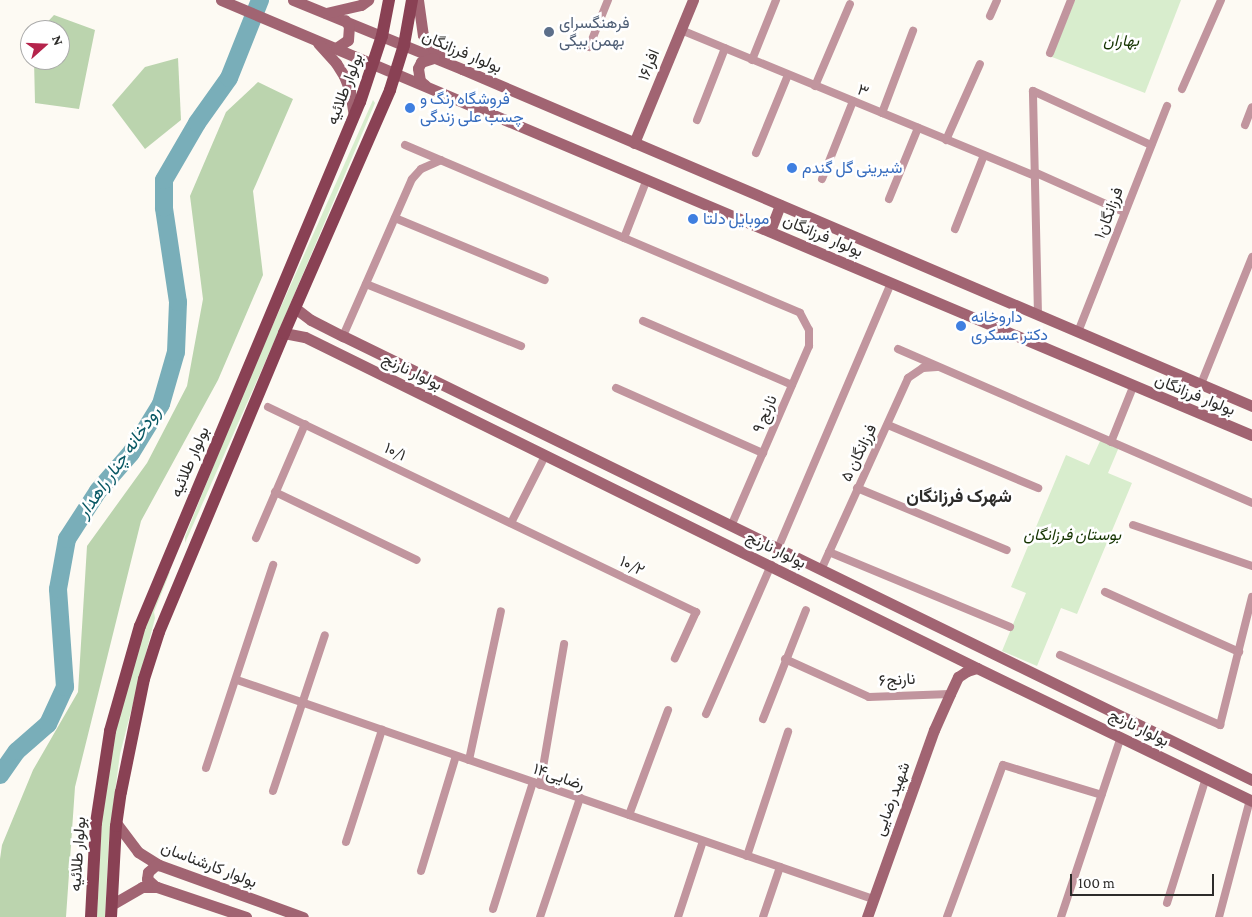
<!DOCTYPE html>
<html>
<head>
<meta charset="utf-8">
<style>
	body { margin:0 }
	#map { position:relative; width:1252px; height:917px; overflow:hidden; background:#fdfaf3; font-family:"Crimson Pro",Vazirmatn,serif }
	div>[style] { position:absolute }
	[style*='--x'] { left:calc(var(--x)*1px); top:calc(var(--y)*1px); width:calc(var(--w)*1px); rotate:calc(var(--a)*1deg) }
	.green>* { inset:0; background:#d8edcd }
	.forest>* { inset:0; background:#bbd4ae }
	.river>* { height:18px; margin:-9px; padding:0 9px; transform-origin:9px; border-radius:9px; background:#79aeb9 }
	.street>* { height:8px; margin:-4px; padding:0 4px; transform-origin:4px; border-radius:4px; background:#c1959e }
	.secondary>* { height:11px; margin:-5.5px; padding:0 5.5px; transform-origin:5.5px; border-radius:5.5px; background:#a16472 }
	.primary>* { height:12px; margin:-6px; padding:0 6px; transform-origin:6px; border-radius:6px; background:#894154 }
	.dots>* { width:14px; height:14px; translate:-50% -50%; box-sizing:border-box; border:2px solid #fff; border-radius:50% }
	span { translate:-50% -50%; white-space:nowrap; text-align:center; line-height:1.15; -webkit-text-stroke:5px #fff; paint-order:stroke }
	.service-label { font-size:16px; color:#4e5e75 }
	.left { translate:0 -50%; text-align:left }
	.park-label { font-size:16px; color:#153400; font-style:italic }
	.street-label { font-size:16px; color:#2d2c2a }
	.shop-label { font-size:16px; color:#366cbe }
	.water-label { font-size:18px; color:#095864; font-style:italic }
	.neighbourhood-label { font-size:18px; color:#2d2c2a; font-weight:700 }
	.north { position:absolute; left:20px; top:20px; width:50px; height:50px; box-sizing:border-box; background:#fff; border:1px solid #ababaa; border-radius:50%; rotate:70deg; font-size:14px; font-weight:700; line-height:20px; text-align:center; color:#2d2c2a }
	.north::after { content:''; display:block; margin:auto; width:18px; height:22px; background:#b5244c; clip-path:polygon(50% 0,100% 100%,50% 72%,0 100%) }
	.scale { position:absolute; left:1070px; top:874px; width:144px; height:22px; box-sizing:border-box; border:2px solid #2d2c2a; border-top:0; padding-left:6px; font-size:15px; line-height:18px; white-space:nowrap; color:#2d2c2a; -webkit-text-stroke:4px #fff; paint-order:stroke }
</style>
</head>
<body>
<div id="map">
	<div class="green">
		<i style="clip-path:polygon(1075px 0,1181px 0,1145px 93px,1052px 57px)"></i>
		<i style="clip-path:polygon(373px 100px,375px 103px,278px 333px,185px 543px,185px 537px,243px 392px)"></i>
		<i style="clip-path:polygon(1101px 439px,1119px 447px,1108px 473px,1132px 483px,1077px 614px,1061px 608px,1037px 666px,1002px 651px,1026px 593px,1011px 587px,1066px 455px,1089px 465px)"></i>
		<i style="clip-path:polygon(167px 571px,170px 572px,154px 612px,155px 618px,120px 754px,109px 838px,105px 917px,97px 917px,102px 820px,117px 722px,146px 623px)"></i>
	</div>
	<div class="forest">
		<i style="clip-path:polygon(54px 15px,95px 30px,79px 109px,35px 103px,34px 60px,60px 60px,60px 30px,40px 30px)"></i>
		<i style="clip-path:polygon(178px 58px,181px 120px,145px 149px,112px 105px,145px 67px)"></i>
		<i style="clip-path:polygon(258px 82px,293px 99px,253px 191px,263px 275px,218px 380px,141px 521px,75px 787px,66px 917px,0 917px,0 859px,2px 845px,33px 770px,78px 692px,87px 546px,147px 463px,187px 386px,203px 299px,190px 196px,226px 112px)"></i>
	</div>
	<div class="river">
		<i style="--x:0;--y:775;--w:29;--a:-55"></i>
		<i style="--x:17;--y:751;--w:41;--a:-41.1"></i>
		<i style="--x:48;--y:724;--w:41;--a:-65.3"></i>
		<i style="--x:65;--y:687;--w:98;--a:-94.1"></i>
		<i style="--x:58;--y:589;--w:51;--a:-79.8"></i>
		<i style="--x:67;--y:539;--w:57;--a:-57.1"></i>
		<i style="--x:98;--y:491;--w:50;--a:-49"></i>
		<i style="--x:131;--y:453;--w:57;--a:-58.5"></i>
		<i style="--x:161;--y:404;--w:54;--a:-73.9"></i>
		<i style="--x:176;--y:352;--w:50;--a:-87.7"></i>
		<i style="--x:178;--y:302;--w:95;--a:-98.5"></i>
		<i style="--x:164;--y:208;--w:28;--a:-90"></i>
		<i style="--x:164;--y:180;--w:66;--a:-59.9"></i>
		<i style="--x:197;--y:123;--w:55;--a:-54.6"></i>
		<i style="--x:229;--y:78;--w:84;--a:-68.3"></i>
	</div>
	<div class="street">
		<i style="--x:990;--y:16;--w:17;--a:-66"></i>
		<i style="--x:681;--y:30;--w:383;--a:22.4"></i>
		<i style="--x:589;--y:47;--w:51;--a:-68"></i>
		<i style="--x:1050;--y:53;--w:57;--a:-68.4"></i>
		<i style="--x:752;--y:60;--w:65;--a:-68.2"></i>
		<i style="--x:815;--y:86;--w:89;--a:-66.9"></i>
		<i style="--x:1182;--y:89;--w:97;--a:-66.3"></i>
		<i style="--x:882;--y:113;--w:88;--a:-69.3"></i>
		<i style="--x:697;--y:120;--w:77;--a:-68.7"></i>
		<i style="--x:1245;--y:125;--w:19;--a:-69"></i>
		<i style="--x:946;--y:140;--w:83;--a:-65.9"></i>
		<i style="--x:405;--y:145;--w:429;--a:23"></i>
		<i style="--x:800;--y:313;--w:19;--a:62"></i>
		<i style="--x:809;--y:330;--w:16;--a:90"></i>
		<i style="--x:809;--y:346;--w:196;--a:113.4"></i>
		<i style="--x:756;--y:153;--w:84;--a:-67.7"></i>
		<i style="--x:1034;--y:172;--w:98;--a:24"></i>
		<i style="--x:822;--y:179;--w:84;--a:-68.3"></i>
		<i style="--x:889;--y:199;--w:77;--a:-67.8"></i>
		<i style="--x:395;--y:218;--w:162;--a:22.5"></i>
		<i style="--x:955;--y:229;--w:79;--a:-68.6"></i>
		<i style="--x:624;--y:238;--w:63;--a:-68.7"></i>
		<i style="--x:366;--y:284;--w:167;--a:21.8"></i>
		<i style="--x:1038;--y:315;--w:224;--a:-91.3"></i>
		<i style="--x:1033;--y:91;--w:130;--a:24.6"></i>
		<i style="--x:643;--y:321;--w:162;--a:23.2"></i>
		<i style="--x:1078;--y:332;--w:243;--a:-68.5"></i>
		<i style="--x:343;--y:336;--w:171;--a:-66.3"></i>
		<i style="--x:412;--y:179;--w:13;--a:-48"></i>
		<i style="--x:421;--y:169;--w:22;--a:-24"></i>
		<i style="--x:898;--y:349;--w:386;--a:23.5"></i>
		<i style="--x:1201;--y:384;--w:137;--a:-68.1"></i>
		<i style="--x:616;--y:388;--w:161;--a:23.9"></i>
		<i style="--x:268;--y:407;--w:475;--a:25.6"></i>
		<i style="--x:696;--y:612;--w:51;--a:114.5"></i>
		<i style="--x:888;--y:425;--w:163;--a:22.8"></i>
		<i style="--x:1111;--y:442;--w:59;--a:-68.2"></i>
		<i style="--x:857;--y:488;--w:162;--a:22.5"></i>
		<i style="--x:275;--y:492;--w:157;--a:25.6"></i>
		<i style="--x:511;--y:523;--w:75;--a:-63.1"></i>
		<i style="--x:1133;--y:525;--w:126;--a:19"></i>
		<i style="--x:256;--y:538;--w:124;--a:-66.7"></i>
		<i style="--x:778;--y:548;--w:288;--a:-66.9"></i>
		<i style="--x:829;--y:552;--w:196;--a:22.5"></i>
		<i style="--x:821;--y:570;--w:211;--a:-65.6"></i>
		<i style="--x:908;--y:378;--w:18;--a:-34"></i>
		<i style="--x:923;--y:368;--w:14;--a:-4"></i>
		<i style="--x:1105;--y:592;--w:147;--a:24.1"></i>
		<i style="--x:1060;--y:655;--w:175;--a:23.6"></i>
		<i style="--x:1220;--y:725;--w:132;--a:-76"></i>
		<i style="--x:785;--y:659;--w:92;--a:24.3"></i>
		<i style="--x:869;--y:697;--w:81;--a:-2.1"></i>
		<i style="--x:237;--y:680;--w:673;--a:19"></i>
		<i style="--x:706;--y:714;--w:163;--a:-66.4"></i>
		<i style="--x:763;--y:719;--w:117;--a:-68.5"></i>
		<i style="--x:469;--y:760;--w:152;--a:-77.9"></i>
		<i style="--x:206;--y:768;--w:214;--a:-71.7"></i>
		<i style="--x:540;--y:785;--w:143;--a:-80.3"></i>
		<i style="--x:273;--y:791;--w:164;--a:-71.6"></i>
		<i style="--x:629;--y:815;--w:112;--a:-69.6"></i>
		<i style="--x:346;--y:842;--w:118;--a:-72.2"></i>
		<i style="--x:747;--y:856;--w:131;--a:-71.7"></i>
		<i style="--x:421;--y:871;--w:120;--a:-73.1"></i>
		<i style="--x:1167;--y:903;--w:131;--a:-72.7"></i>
		<i style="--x:493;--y:909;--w:133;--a:-72.5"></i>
		<i style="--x:540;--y:917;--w:126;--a:-71.4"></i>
		<i style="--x:678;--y:917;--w:80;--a:-71.8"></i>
		<i style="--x:763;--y:917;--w:53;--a:-71.2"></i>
		<i style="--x:947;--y:917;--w:162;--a:-69.8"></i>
		<i style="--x:1003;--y:765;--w:103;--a:16.9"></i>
		<i style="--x:1061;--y:917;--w:190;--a:-71.6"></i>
		<i style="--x:1219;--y:917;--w:121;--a:-75.2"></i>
	</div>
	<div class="secondary">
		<i style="--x:221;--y:0;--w:1119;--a:22.88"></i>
		<i style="--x:293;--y:0;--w:183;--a:22.2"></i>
		<i style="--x:462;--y:69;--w:859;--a:23.1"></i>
		<i style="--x:418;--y:0;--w:35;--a:82"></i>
		<i style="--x:423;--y:35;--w:17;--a:54"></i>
		<i style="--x:433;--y:49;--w:16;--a:35"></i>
		<i style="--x:326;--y:13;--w:36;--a:-13"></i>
		<i style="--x:361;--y:5;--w:9;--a:-36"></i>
		<i style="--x:318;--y:43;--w:27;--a:48"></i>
		<i style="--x:336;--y:63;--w:15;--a:58"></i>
		<i style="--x:344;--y:76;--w:16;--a:68"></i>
		<i style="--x:350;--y:91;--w:24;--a:81"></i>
		<i style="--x:336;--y:48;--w:14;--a:-34"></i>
		<i style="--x:348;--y:40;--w:14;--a:-86"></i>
		<i style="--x:349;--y:26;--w:7;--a:-124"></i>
		<i style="--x:425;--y:85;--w:6;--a:-141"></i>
		<i style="--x:420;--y:81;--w:13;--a:-99"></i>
		<i style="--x:418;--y:68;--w:7;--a:-63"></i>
		<i style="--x:421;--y:62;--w:13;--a:-18"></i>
		<i style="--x:634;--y:143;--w:155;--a:-67.6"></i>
		<i style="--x:770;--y:231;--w:28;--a:-69"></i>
		<i style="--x:295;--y:308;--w:20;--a:37"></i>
		<i style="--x:311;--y:320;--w:36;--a:27"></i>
		<i style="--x:343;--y:336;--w:1012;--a:26.03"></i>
		<i style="--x:284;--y:333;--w:21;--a:11"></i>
		<i style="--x:305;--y:337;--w:749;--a:26.22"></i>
		<i style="--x:977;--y:668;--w:305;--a:25.8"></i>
		<i style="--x:117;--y:824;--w:35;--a:53"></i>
		<i style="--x:138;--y:852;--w:25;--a:32"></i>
		<i style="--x:159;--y:865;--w:153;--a:19.9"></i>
		<i style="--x:156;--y:887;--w:12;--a:-138"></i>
		<i style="--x:147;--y:879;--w:7;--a:-82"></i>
		<i style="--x:148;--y:872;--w:12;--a:-42"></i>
		<i style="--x:111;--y:905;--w:36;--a:-30"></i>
		<i style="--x:142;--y:887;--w:15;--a:0"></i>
		<i style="--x:157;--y:887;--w:94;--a:18.6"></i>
		<i style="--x:867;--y:917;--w:199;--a:-70.3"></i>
		<i style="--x:934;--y:730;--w:39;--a:-66"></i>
		<i style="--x:950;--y:694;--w:19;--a:-65"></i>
		<i style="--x:958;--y:677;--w:11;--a:-34"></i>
		<i style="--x:967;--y:671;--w:10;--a:-17"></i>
	</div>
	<div class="primary">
		<i style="--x:91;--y:917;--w:94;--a:-87"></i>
		<i style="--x:96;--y:823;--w:93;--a:-81.3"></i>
		<i style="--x:110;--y:731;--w:109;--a:-74.1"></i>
		<i style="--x:140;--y:626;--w:568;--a:-67.23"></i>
		<i style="--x:360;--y:102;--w:70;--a:-71.6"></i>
		<i style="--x:382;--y:36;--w:37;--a:-79"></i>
		<i style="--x:111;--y:917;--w:91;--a:-86.9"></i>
		<i style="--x:116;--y:826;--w:34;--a:-82"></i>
		<i style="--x:121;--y:792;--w:115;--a:-78.5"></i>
		<i style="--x:144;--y:679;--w:49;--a:-72.3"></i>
		<i style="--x:159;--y:632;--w:324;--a:-67.3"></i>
		<i style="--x:284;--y:333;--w:265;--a:-66.4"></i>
		<i style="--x:390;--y:90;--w:47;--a:-72.7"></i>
		<i style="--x:404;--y:45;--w:46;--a:-79.9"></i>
	</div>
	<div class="dots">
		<i style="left:549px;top:32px;background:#5c6f8a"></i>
		<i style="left:410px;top:108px;background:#3f7fe0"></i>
		<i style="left:792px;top:168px;background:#3f7fe0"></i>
		<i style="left:693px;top:219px;background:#3f7fe0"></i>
		<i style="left:961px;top:326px;background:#3f7fe0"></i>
	</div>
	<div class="service-label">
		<span class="left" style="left:559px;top:32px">فرهنگسرای<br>بهمن بیگی</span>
	</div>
	<div class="park-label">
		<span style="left:1121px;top:41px">بهاران</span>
		<span style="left:1072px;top:535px">بوستان فرزانگان</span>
	</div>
	<div class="street-label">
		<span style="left:462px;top:52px;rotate:23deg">بولوار فرزانگان</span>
		<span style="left:649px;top:65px;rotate:-68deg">۱۶افرا</span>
		<span style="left:345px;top:89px;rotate:-69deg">بولوار طلائیه</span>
		<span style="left:863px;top:91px;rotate:22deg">۳</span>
		<span style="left:1109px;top:213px;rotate:-69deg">فرزانگان۱</span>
		<span style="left:823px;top:236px;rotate:23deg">بولوار فرزانگان</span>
		<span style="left:412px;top:372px;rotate:26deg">بولوار نارنج</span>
		<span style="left:1195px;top:395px;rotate:22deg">بولوار فرزانگان</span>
		<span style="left:765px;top:414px;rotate:-67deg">نارنج ۹</span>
		<span style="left:395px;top:452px;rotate:26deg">۱۰/۱</span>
		<span style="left:859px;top:453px;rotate:-64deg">فرزانگان ۵</span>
		<span style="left:190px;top:462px;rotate:-67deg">بولوار طلائیه</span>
		<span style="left:776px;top:550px;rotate:26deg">بولوار نارنج</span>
		<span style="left:632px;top:566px;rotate:26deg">۱۰/۲</span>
		<span style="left:897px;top:680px;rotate:-3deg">نارنج۶</span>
		<span style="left:1139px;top:728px;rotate:26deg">بولوار نارنج</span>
		<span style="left:559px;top:777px;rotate:19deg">رضایی۱۴</span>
		<span style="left:892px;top:799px;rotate:-70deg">شهید رضایی</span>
		<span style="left:78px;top:854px;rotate:-86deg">بولوار طلائیه</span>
		<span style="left:209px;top:865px;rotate:21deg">بولوار کارشناسان</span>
	</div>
	<div class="shop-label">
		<span class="left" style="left:420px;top:108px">فروشگاه رنگ و<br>چسب علی زندگی</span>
		<span class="left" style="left:802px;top:168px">شیرینی گل گندم</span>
		<span class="left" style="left:703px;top:219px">موبایل دلتا</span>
		<span class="left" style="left:971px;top:326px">داروخانه<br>دکتر عسکری</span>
	</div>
	<div class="water-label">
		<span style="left:119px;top:462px;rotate:-55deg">رودخانه چنار راهدار</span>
	</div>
	<div class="neighbourhood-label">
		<span style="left:959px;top:496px">شهرک فرزانگان</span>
	</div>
	<div class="north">N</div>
	<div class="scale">100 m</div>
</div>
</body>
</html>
